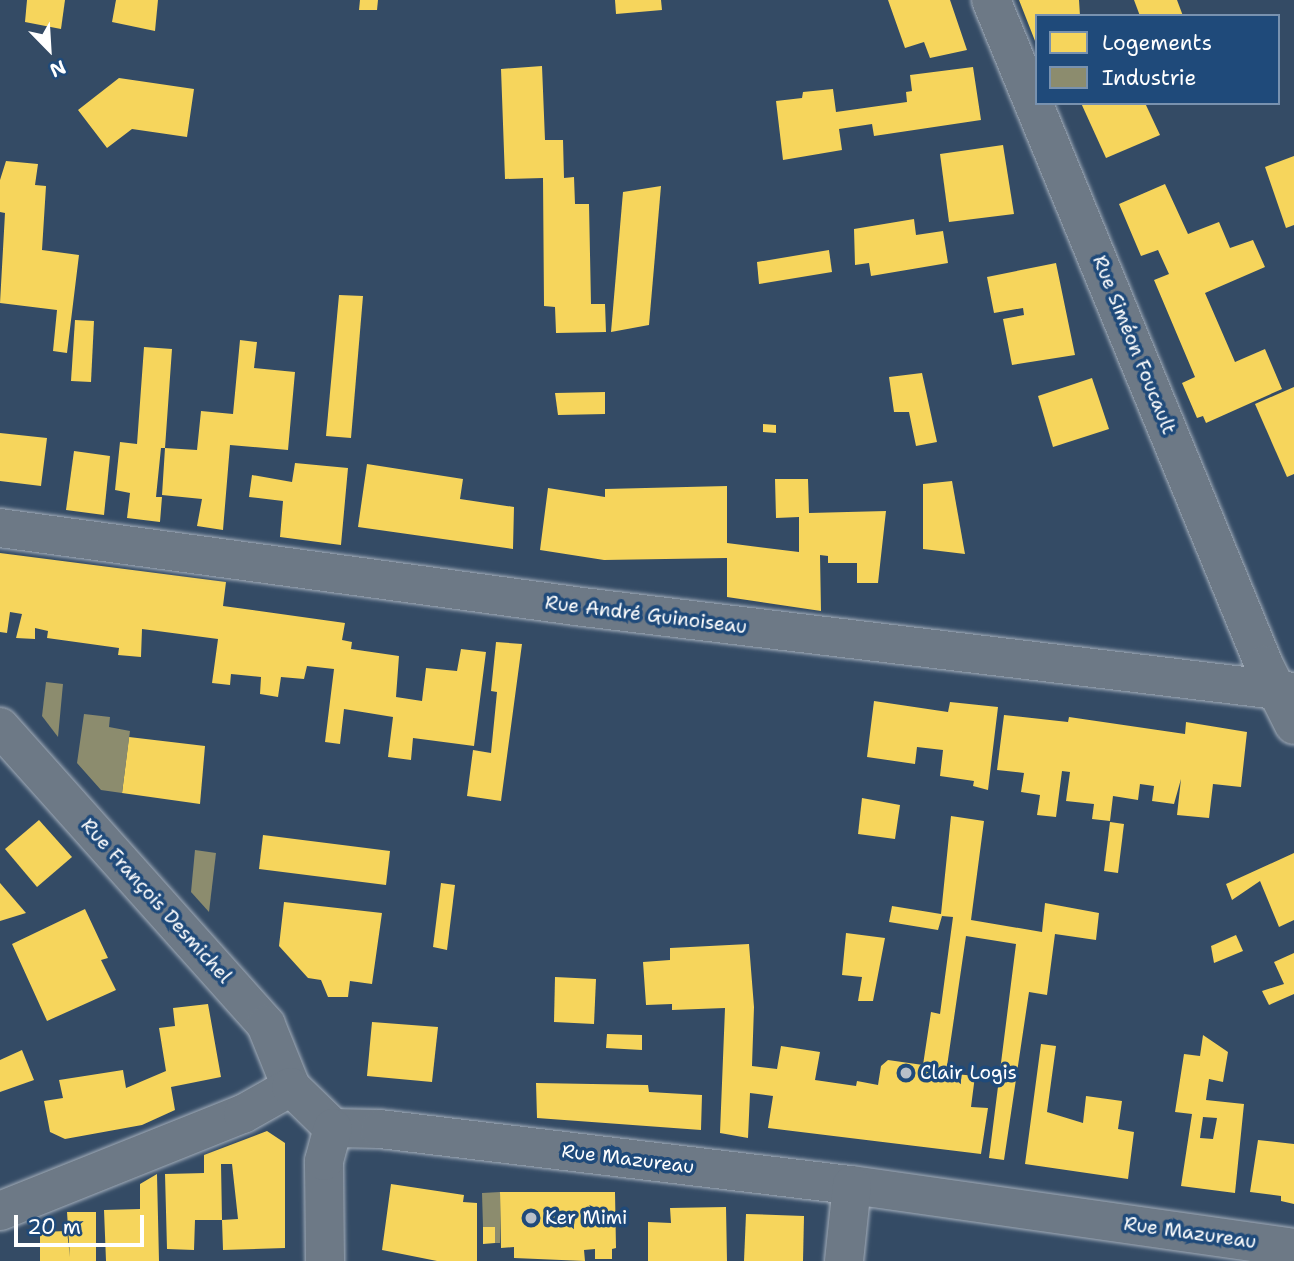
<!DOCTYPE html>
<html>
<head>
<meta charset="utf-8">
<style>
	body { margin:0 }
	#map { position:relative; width:1294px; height:1261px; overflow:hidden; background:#344b65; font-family:"Shantell Sans",sans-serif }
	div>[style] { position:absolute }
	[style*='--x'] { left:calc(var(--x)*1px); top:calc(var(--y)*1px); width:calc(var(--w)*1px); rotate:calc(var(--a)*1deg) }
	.homes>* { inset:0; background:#f6d55c }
	.industry>* { inset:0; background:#8c8c6e }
	.roads { filter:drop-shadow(0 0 2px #a4aeba) drop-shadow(0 0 2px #a4aeba) }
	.minor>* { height:38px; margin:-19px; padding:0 19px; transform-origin:19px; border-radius:19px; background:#6d7986 }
	.dots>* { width:19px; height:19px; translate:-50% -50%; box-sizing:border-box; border:4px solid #1f4a7a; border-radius:50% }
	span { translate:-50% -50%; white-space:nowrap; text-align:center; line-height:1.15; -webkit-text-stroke:7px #1f4a7a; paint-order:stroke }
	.street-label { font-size:19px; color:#fff }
	.poi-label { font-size:19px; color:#fff }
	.left { translate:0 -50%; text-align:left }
	.legend { position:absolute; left:1035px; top:14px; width:245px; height:91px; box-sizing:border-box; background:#1f4a7a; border:2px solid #7992af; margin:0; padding:9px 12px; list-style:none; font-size:21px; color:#fff }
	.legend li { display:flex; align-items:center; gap:14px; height:35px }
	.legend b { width:35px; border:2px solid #7992af }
	.north { position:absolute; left:14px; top:14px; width:70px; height:70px; -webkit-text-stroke:5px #1f4a7a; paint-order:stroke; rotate:156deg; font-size:19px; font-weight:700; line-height:28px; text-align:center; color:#fff }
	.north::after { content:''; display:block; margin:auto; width:24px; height:32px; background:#fff; clip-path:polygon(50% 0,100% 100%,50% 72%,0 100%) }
	.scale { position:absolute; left:14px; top:1215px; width:130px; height:32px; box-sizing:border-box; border:4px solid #fff; border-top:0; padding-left:9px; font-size:21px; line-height:24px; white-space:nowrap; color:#fff; -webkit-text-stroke:5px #1f4a7a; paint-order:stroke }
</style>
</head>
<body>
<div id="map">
	<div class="homes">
		<i style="clip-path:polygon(27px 0,65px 0,61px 29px,25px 22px)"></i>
		<i style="clip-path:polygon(116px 0,158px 0,155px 31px,112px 22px)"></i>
		<i style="clip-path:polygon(360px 0,378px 0,377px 10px,359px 10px)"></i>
		<i style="clip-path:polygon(615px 0,661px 0,662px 10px,616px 14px)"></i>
		<i style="clip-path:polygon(888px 0,950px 0,967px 50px,930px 58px,924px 42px,905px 48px)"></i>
		<i style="clip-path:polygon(1019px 0,1079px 0,1080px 16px,1037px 16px,1037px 46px)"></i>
		<i style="clip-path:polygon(1134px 0,1177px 0,1183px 16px,1140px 16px)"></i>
		<i style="clip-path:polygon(542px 66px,545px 140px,563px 140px,564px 178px,574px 177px,575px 204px,589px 204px,591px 304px,605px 304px,606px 332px,556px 333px,555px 307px,544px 306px,543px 178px,505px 179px,501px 69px)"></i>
		<i style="clip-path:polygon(973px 67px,981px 120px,874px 136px,872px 124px,839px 129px,842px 150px,783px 160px,776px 101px,802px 98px,803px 92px,833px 89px,836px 112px,907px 102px,906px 92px,912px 91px,910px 75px)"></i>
		<i style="clip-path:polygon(119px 78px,194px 89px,187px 137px,132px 129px,107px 148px,78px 110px)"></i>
		<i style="clip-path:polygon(1081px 103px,1145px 103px,1160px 135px,1106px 158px)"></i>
		<i style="clip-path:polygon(1003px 145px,1014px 214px,949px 222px,940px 154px)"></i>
		<i style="clip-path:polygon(1294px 156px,1294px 225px,1286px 228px,1265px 167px)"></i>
		<i style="clip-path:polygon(6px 161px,38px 164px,35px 185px,46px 186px,42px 250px,79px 255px,67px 353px,53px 351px,57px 310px,0 303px,5px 213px,0 212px,0 180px)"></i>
		<i style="clip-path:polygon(1165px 184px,1188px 234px,1219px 222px,1230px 248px,1253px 240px,1265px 267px,1205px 293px,1235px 362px,1265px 349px,1282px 389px,1206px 423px,1203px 416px,1197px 418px,1182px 383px,1195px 377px,1154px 280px,1169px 274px,1158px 250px,1141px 256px,1119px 204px)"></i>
		<i style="clip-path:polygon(661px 186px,649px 325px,611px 332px,623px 192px)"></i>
		<i style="clip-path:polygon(914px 219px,916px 235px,943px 231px,948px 263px,871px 276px,869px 263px,855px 265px,854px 229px)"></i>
		<i style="clip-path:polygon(829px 250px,832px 272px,759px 284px,757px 262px)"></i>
		<i style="clip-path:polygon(1056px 263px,1075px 355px,1012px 365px,1003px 319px,1024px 315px,1023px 308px,994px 313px,987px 277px)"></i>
		<i style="clip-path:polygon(339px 295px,363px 296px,351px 438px,326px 436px)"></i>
		<i style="clip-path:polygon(75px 320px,94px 321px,91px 382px,71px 381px)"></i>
		<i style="clip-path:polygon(240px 340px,257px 342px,254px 368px,295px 372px,288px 450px,230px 445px,223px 530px,197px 526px,202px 499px,162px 495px,165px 448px,197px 450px,201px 411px,233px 414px)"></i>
		<i style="clip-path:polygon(144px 347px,172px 349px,165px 448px,161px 448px,156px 497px,162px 497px,160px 522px,127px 518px,130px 493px,115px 490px,120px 442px,137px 444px)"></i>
		<i style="clip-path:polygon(922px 373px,937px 442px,916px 446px,909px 412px,894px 412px,889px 377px)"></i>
		<i style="clip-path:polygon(1092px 378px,1109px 429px,1053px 447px,1038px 396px)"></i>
		<i style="clip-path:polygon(1294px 387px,1294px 474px,1287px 477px,1255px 404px)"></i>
		<i style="clip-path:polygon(605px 392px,605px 414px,558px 415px,555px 393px)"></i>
		<i style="clip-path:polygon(763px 424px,776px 425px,776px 433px,763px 432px)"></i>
		<i style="clip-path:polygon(0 433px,47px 438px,41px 486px,0 481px)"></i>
		<i style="clip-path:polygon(74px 451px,110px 456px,104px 515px,66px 510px)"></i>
		<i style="clip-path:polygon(295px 463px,348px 468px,341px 545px,280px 537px,283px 501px,249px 497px,252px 475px,292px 482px)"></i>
		<i style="clip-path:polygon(367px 464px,463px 479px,460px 499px,514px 507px,513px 549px,358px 527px)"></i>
		<i style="clip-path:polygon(775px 479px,808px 479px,809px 513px,886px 511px,878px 583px,857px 583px,857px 563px,828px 563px,828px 556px,820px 555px,821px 611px,727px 597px,727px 558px,604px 560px,540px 550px,548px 488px,605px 497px,605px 489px,727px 486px,727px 543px,799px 552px,799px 517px,776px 518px)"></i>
		<i style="clip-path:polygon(952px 481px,965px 554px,923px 549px,923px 484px)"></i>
		<i style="clip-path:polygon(0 553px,226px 582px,223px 606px,345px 623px,342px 640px,352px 642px,351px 649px,399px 656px,396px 697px,422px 701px,426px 668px,457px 671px,461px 649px,486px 652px,474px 746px,413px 738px,411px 760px,388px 757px,393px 717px,344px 709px,340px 744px,325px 742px,334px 669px,307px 666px,304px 679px,281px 677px,278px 697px,260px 694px,261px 677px,231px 674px,230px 685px,212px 683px,218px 639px,142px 629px,141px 657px,118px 655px,119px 648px,47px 638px,48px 631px,35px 628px,35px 639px,16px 638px,22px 614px,10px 612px,7px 633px,0 632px)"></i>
		<i style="clip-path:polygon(496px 642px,522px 644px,501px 801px,467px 796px,473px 750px,491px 753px,497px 692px,491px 691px)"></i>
		<i style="clip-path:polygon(874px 701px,948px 712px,950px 702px,998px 707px,988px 790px,973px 786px,974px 781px,940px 776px,943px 750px,917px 747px,915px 764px,867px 757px)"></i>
		<i style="clip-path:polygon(1004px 715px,1068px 722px,1069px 717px,1185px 734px,1186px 722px,1247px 732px,1241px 787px,1213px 784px,1209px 818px,1177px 815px,1181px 779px,1174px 804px,1152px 801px,1154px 786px,1140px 784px,1138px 800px,1113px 796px,1110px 821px,1092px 819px,1094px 804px,1066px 801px,1070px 772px,1062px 771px,1056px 817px,1037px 815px,1040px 795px,1021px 792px,1024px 773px,997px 770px)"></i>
		<i style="clip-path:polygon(129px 737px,205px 746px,200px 804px,122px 793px)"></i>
		<i style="clip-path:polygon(862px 798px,900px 805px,895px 839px,858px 834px)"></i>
		<i style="clip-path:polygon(951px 816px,984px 821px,971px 920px,1042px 932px,1045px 903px,1099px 913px,1096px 940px,1055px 934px,1047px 995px,1029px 992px,1004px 1160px,989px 1158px,1016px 944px,966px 936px,946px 1073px,975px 1076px,971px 1107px,988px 1108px,981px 1154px,768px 1128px,773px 1096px,750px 1093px,748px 1138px,720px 1133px,725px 1008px,672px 1010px,672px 1004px,646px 1005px,643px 962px,670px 960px,670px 948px,749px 944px,754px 1007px,752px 1066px,777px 1069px,781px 1046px,820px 1052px,815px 1080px,856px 1086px,857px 1081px,878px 1085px,881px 1066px,888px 1060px,923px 1065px,931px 1012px,940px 1014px,953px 917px,942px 916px,938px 930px,889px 922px,892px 906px,941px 914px)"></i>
		<i style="clip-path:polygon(39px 820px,72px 857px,37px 887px,5px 849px)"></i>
		<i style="clip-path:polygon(1110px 822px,1124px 824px,1118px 873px,1104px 871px)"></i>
		<i style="clip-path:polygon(263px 835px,390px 851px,386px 885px,259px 869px)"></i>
		<i style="clip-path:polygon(1294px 853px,1294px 920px,1279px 927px,1260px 881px,1232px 900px,1226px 884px)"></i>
		<i style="clip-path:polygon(0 883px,26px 913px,0 921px)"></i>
		<i style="clip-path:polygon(441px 883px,455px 885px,447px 950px,433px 947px)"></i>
		<i style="clip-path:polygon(284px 902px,382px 913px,372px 984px,350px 981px,348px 997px,328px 997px,321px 980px,308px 978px,279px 946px)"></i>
		<i style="clip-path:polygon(85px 909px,108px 958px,101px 960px,116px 990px,47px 1021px,12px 944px)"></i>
		<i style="clip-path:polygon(846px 933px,885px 938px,873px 1001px,858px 1001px,862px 977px,842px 975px)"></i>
		<i style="clip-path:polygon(1236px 935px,1243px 951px,1214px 963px,1211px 946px)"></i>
		<i style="clip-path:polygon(1294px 953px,1294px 994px,1269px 1005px,1262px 991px,1284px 984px,1274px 962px)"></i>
		<i style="clip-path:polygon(555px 977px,596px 979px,594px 1024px,554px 1022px)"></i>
		<i style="clip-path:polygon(208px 1004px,221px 1077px,171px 1087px,175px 1110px,142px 1125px,65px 1139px,50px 1132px,44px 1101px,63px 1098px,59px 1080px,123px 1070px,126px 1088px,166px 1071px,159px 1028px,175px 1026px,173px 1008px)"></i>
		<i style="clip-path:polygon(372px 1022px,438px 1027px,432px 1082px,367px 1076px)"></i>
		<i style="clip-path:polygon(607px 1034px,642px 1035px,642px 1050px,606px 1048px)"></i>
		<i style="clip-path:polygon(evenodd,1203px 1035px,1228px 1052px,1223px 1082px,1209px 1079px,1206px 1100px,1244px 1104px,1235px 1193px,1181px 1186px,1192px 1114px,1175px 1112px,1184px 1054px,1200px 1056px,1203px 1035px,1203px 1117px,1217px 1118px,1213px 1139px,1200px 1138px,1203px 1117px)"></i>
		<i style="clip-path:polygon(1041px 1044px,1056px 1046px,1047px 1112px,1083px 1123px,1086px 1096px,1122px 1101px,1118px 1129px,1134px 1132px,1128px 1179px,1025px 1164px)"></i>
		<i style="clip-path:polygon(22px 1050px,34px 1080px,0 1092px,0 1060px)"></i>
		<i style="clip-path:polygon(536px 1083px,648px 1085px,649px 1092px,702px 1095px,701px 1130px,537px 1118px)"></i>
		<i style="clip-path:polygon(evenodd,267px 1131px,285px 1143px,285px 1248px,223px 1250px,222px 1220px,195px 1220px,194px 1250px,167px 1249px,165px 1174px,204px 1173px,204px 1155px,267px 1131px,221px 1164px,232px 1164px,238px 1219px,222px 1220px,221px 1164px)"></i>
		<i style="clip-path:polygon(1258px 1140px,1294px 1144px,1294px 1204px,1281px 1201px,1281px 1196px,1250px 1192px)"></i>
		<i style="clip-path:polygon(157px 1174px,159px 1261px,106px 1261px,104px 1210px,140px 1209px,140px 1184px)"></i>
		<i style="clip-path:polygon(391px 1184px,464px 1195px,463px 1202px,477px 1203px,477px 1261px,437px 1261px,382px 1250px)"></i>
		<i style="clip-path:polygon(500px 1192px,615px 1192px,616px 1248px,612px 1249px,612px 1259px,595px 1259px,595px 1249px,584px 1250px,585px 1261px,514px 1258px,514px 1247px,501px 1248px)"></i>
		<i style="clip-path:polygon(726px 1207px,727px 1261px,648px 1261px,648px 1222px,671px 1223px,670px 1208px)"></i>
		<i style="clip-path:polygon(67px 1212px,96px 1212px,96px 1261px,40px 1261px,40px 1232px,67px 1231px,70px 1257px)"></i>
		<i style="clip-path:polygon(746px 1214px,804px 1216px,803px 1261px,744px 1261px)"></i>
		<i style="clip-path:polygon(483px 1227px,495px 1227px,495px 1243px,483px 1244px)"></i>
	</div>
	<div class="industry">
		<i style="clip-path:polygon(46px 682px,63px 684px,58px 737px,42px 716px)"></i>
		<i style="clip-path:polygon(84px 714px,110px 717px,109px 727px,130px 731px,122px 793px,101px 790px,77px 763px)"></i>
		<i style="clip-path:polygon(195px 850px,216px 853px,209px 912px,191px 892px)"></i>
		<i style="clip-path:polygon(500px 1192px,500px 1243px,495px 1243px,495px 1227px,483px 1227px,482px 1193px)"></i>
	</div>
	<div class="roads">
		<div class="minor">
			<i style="--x:991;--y:0;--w:719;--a:67.68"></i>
			<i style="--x:1264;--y:665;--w:67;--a:63.4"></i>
			<i style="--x:0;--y:528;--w:588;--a:7.72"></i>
			<i style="--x:583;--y:607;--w:716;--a:6.82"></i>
			<i style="--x:0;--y:727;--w:399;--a:48.2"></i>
			<i style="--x:266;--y:1025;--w:67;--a:68"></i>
			<i style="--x:0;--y:1211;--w:262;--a:-21.8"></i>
			<i style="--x:243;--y:1114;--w:55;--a:-29.4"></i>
			<i style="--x:291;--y:1087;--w:59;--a:44.3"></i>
			<i style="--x:333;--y:1128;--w:47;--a:1.2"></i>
			<i style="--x:380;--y:1129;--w:475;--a:6.8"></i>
			<i style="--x:852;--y:1185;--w:446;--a:8.1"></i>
			<i style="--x:325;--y:1261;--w:100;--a:-90.6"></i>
			<i style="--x:324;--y:1161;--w:34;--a:-75"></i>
			<i style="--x:844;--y:1261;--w:76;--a:-84"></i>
		</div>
	</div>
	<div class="dots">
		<i style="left:906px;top:1073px;background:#b8c0c9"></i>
		<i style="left:531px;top:1218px;background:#b8c0c9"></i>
	</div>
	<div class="street-label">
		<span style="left:1134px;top:345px;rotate:68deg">Rue Siméon Foucault</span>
		<span style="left:646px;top:615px;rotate:7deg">Rue André Guinoiseau</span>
		<span style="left:156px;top:901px;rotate:48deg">Rue François Desmichel</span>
		<span style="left:628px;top:1159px;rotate:7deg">Rue Mazureau</span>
		<span style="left:1190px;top:1233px;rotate:8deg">Rue Mazureau</span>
	</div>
	<div class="poi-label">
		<span class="left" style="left:920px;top:1073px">Clair Logis</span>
		<span class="left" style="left:545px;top:1218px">Ker Mimi</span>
	</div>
	<ul class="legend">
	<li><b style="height:19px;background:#f6d55c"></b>Logements</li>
	<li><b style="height:19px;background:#8c8c6e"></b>Industrie</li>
	</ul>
	<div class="north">N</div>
	<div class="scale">20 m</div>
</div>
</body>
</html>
